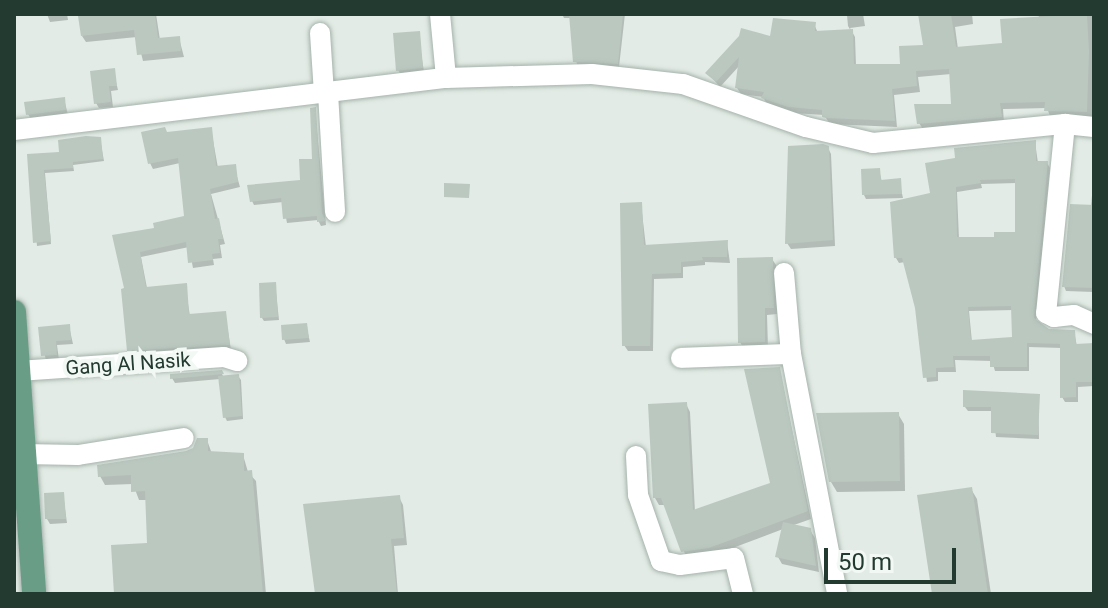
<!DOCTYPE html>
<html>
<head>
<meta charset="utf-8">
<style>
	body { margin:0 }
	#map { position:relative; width:1108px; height:608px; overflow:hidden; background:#e2ebe5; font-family:Roboto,sans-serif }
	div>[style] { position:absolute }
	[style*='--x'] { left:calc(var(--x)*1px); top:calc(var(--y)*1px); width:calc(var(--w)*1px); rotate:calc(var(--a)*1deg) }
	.shadow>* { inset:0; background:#0003 }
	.building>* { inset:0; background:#bac8c0 }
	.roads { filter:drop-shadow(0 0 2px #a5b2ab) drop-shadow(0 0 2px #a5b2ab) }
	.street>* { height:20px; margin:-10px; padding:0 10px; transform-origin:10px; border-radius:10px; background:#fff }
	.primary>* { height:24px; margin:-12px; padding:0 12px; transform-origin:12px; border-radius:12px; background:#6a9d86 }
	span { translate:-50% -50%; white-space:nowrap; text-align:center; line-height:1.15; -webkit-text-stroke:8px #f2f8f4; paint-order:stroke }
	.street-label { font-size:20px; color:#233a30 }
	.frame { position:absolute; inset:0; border:16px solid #233a30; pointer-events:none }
	.scale { position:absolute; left:824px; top:548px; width:132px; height:36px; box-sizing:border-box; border:4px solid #233a30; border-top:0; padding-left:10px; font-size:24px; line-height:28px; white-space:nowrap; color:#233a30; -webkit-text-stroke:6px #f2f8f4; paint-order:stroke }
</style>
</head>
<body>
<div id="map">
	<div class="shadow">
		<i style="clip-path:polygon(47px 14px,67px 14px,68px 20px,50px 22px)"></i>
		<i style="clip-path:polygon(112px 14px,156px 14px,160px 40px,179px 38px,184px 57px,143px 61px,137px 37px,86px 42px,82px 36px)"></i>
		<i style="clip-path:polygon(562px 14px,625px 14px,619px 67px,577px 65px,571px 18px,564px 18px)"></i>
		<i style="clip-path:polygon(863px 14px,865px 26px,850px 28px,855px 37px,856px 66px,902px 66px,925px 47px,922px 14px,972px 14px,973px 24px,955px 27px,958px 49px,1004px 44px,1042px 14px,1094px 14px,1094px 121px,1050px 116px,1047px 108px,1003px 109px,1004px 123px,923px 129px,919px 123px,953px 106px,951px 74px,918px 77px,920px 92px,894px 95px,897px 127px,830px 124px,824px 115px,793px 113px,767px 104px,763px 97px,741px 94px,737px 88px,740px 65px,720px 87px,708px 73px,772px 38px,814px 24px,818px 33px,851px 31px,848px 26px,847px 15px)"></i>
		<i style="clip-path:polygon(418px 33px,424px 72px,401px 75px,398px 70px)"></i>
		<i style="clip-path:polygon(113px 70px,118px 90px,111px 91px,113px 107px,99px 108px,96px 103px)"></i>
		<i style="clip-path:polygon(64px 99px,68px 115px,31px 119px,28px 114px)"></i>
		<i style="clip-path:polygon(315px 109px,326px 225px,321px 226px,318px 220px,287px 223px,283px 202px,254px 205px,252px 201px,302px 182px,315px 161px)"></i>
		<i style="clip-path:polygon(211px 129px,218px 168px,234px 166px,240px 187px,211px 194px,225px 244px,220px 245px,222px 258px,213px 259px,214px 265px,193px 268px,189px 247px,141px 257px,147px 288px,185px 285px,190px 316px,225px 313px,231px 350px,132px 355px,127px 290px,114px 237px,156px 230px,187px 218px,180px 163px,153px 169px,150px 163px,167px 134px)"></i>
		<i style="clip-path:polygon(100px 139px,104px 161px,73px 165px,74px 171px,45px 173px,51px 244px,37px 246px,29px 156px,61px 154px)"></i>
		<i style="clip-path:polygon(evenodd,1035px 142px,1038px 163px,1047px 163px,1050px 168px,1036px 322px,1048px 331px,1074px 332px,1077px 346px,1094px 344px,1094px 386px,1078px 387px,1078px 402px,1065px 402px,1062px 397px,1062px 348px,1029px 347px,1029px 371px,995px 371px,992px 361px,955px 360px,956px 372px,938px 372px,938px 381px,927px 382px,917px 307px,905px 262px,899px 263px,896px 258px,932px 195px,1035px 142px,1017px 183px,1017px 234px,996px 239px,959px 239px,957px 192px,982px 188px,981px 184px,1017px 183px,1035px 142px,1014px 310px,1014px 339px,972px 342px,969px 311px,1014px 310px)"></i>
		<i style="clip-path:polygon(828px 148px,831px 154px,835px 246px,791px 249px,787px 243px)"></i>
		<i style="clip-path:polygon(879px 170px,882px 182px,899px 180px,903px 198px,866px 199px,864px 195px)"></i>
		<i style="clip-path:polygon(1094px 172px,1094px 292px,1066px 291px,1064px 286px,1091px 207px)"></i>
		<i style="clip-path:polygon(641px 204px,646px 247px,727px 242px,730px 263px,705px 262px,705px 265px,683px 267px,683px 278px,654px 279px,653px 351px,628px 351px,624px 345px)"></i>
		<i style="clip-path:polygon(772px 259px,776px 265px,777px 314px,767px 315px,768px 348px,744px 349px,740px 342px)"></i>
		<i style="clip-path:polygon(275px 284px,279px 320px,264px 321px,262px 318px)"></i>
		<i style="clip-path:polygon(306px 325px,310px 342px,286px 344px,284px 339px)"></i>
		<i style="clip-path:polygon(69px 326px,73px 344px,57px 345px,59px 360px,46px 361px,40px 329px)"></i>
		<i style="clip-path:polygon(779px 369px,811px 519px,791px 526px,810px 530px,815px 538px,819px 572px,782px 564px,778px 557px,783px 529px,714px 555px,687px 559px,666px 505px,659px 505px,655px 498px,686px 404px,690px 412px,695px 512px,773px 484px)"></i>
		<i style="clip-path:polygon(221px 372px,224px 378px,238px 376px,241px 380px,243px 419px,227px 421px,225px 417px,220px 379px,175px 383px,172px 378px)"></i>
		<i style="clip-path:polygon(1038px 396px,1039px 439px,996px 437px,993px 411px,968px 411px,965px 407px)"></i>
		<i style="clip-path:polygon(898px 414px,904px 424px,905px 491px,837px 492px,831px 482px)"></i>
		<i style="clip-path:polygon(207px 440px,212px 454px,243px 455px,248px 472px,256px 481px,266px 594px,115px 594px,149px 545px,147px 500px,139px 500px,133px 484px,105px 485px,100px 476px,187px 453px)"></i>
		<i style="clip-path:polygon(971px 489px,977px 499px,991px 594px,934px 594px)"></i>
		<i style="clip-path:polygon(63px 494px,67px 523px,50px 524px,47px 519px)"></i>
		<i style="clip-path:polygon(399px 497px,403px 505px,407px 545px,394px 546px,398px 594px,316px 594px)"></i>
	</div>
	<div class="building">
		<i style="clip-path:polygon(94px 14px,155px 14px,158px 38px,180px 36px,181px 51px,137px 55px,134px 30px,81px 36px,78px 16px)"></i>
		<i style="clip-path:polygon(569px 14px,623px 14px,618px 64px,573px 62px)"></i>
		<i style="clip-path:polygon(918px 14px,951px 14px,956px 47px,1002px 43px,1000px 19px,1087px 14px,1089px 52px,1087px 112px,1044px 111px,1045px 102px,1000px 103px,1002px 117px,917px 124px,914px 104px,951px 104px,949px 69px,916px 71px,917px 86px,892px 89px,895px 121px,826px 118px,822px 117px,822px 110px,788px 107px,761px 98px,764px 92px,735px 88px,739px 57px,716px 82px,705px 73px,739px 36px,741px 28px,770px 36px,773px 18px,816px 22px,815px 31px,853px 29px,854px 64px,900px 64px,899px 46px,923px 45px)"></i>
		<i style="clip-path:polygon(420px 31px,423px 68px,396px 71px,393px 33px)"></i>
		<i style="clip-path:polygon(115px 68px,117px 86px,109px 86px,111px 102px,94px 104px,90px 71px)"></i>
		<i style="clip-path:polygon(65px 97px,66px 110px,26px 115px,24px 102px)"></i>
		<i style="clip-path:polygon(316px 107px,322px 213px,326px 221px,317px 222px,317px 216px,283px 219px,281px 198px,250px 202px,247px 185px,300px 180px,299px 159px,312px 159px,310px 108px)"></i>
		<i style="clip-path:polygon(165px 127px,167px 132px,212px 127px,216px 166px,236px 164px,238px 182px,210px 189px,215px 219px,219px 218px,223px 239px,218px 239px,220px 253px,212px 254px,213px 260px,188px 263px,186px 242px,140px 252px,146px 287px,187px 283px,189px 314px,226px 311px,230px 345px,127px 351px,121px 289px,124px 288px,112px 235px,154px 228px,153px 223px,184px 216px,178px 158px,148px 164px,141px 132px)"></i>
		<i style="clip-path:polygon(86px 136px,101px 137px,103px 159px,73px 162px,73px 168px,44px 170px,51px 241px,33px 243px,27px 154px,59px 152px,58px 140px)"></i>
		<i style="clip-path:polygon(evenodd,1036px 140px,1036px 161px,1048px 161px,1034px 318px,1049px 329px,1075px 330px,1076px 344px,1094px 343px,1094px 382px,1076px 382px,1076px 397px,1060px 398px,1060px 344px,1027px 343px,1027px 367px,990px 367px,990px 356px,953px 356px,954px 367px,936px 368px,936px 377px,923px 378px,915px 308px,902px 258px,894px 258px,890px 202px,930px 193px,925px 163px,955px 158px,954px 148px,1036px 140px,1015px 179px,1015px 232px,994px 232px,994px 237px,957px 237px,956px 187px,981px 183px,980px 180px,1015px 179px,1036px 140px,1011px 306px,1012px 337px,971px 340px,968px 307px,1011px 306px)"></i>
		<i style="clip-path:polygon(823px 144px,829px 146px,833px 240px,785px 244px,788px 146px)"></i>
		<i style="clip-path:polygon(880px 168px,881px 180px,901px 178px,902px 194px,862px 195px,861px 169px)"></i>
		<i style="clip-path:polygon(444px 183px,470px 184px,469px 198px,444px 197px)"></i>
		<i style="clip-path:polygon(642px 202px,644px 245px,728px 240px,727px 257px,702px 257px,703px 260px,681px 262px,681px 273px,652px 274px,650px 346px,622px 346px,620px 203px)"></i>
		<i style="clip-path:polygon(1070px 204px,1094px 205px,1094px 288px,1062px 287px)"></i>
		<i style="clip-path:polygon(773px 257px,774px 308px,765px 308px,765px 342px,738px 343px,737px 258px)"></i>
		<i style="clip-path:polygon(276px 282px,278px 317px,260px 318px,259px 283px)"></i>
		<i style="clip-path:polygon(307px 323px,309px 338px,282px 340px,281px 325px)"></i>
		<i style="clip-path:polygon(70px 324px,71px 340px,56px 341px,57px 355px,41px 356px,38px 327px)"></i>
		<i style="clip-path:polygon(780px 367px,808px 511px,709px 548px,681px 552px,661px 498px,653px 498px,648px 404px,687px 402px,693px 510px,770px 483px,744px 369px)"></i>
		<i style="clip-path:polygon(222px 370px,224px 374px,170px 379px,170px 374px)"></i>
		<i style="clip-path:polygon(239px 374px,242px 416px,223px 418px,218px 376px)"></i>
		<i style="clip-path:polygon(963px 390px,1040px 394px,1038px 435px,991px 433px,991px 407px,963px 407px)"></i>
		<i style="clip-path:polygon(899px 412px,900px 481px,829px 482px,816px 413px)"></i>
		<i style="clip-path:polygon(197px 438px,208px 438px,208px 451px,244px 453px,244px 471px,252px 470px,263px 594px,114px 594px,111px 545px,147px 543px,145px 491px,131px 492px,131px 475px,98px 477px,97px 465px,186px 451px,193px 448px)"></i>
		<i style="clip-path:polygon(972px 487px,988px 594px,932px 594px,917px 495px)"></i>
		<i style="clip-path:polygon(64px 492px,66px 519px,45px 519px,44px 493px)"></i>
		<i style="clip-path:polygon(400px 495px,404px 538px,391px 539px,397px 594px,315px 594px,303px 504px)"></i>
		<i style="clip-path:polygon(783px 522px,811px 528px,816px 566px,775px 557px)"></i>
	</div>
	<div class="roads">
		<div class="street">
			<i style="--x:440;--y:14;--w:64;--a:84.6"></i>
			<i style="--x:320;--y:33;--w:60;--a:86.2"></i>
			<i style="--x:328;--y:93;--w:119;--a:86.6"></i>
			<i style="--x:1065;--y:124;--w:190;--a:95.7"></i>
			<i style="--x:1046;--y:313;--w:9;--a:27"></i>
			<i style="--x:1054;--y:317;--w:20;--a:-6"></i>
			<i style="--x:1074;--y:315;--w:22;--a:24"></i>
			<i style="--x:14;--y:130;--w:435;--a:-6.9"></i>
			<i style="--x:446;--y:78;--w:146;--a:-1.6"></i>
			<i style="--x:592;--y:74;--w:92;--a:6.3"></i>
			<i style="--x:683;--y:84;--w:130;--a:19.3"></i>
			<i style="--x:806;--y:127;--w:69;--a:13.4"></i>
			<i style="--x:873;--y:143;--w:193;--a:-5.7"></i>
			<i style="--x:1065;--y:124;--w:29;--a:6"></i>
			<i style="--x:784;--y:273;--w:81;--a:85.1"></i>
			<i style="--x:791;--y:354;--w:244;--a:79.1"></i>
			<i style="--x:681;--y:358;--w:110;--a:-2.1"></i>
			<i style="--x:18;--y:371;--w:206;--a:-3.9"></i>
			<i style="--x:224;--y:357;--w:14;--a:17"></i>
			<i style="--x:22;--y:454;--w:56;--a:1"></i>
			<i style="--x:78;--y:455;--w:107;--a:-9.1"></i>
			<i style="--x:636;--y:456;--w:39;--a:87"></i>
			<i style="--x:638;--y:495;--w:70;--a:70.8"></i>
			<i style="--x:661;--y:561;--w:19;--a:12"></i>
			<i style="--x:680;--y:565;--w:54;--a:-7.4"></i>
			<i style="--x:734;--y:558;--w:37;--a:76"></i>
		</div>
		<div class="primary">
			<i style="--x:14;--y:312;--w:283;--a:85.9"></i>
		</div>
	</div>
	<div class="street-label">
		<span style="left:128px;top:364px;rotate:-4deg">Gang Al Nasik</span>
	</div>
	<div class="frame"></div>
	<div class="scale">50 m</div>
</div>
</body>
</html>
